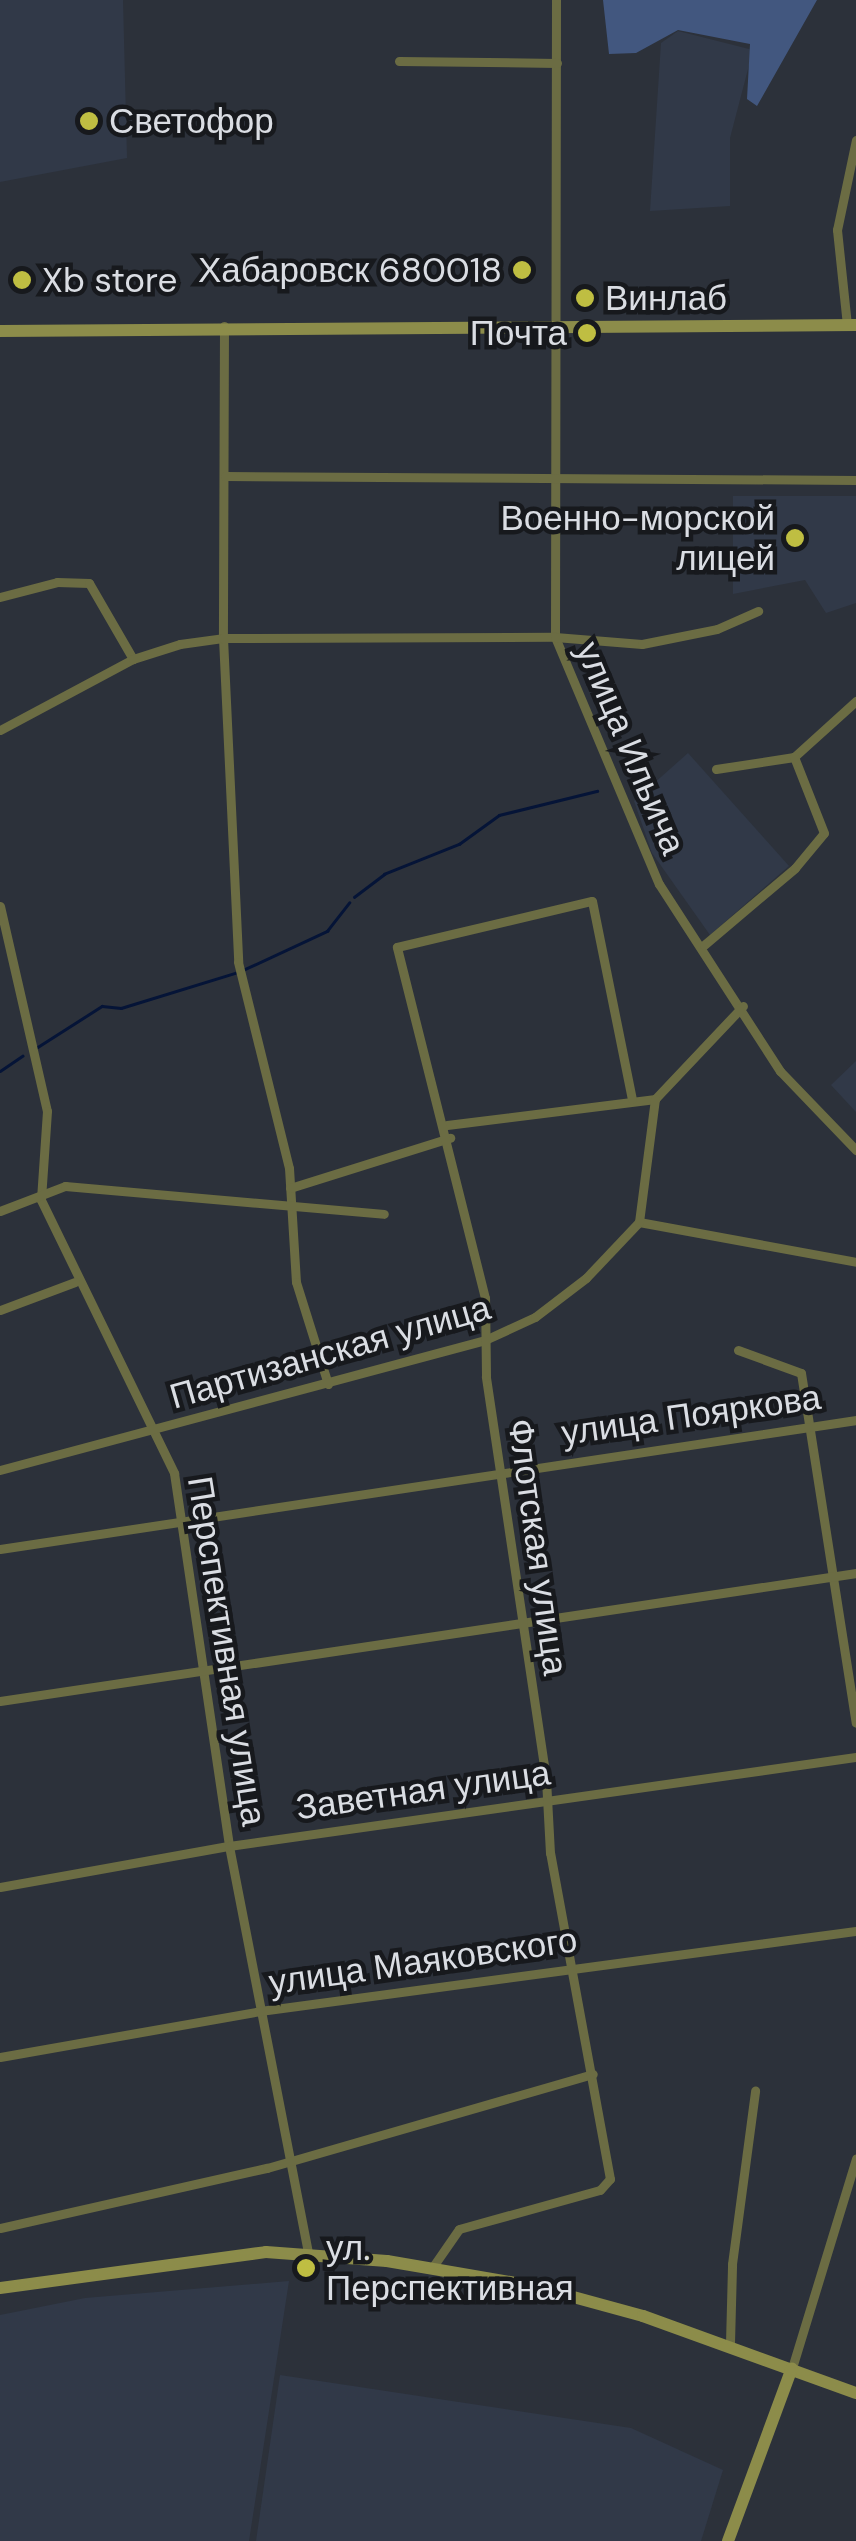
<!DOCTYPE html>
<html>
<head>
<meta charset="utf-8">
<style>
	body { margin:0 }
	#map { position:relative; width:856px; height:2541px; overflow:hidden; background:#2c313a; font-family:"DM Sans",sans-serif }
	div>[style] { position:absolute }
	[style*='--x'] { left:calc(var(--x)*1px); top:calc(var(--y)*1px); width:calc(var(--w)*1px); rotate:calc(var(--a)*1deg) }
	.built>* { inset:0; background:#313948 }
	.forest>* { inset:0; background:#42577f }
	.stream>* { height:2.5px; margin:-1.25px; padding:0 1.25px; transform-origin:1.25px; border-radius:1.25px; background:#051437 }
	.street>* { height:9px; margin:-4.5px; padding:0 4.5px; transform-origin:4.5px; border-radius:4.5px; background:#6b6c43 }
	.secondary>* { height:12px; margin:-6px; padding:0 6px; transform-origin:6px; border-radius:6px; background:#8c8c4a }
	.dots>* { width:28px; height:28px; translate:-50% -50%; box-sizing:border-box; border:5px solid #17191d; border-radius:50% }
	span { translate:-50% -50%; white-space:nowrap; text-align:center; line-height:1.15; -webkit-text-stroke:9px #17191d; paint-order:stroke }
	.poi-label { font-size:35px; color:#dadde3 }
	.left { translate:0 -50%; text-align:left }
	.right { translate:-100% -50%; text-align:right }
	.street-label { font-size:35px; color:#dadde3 }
</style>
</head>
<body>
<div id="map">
	<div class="built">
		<i style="clip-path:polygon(0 0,123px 0,127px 158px,0 182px)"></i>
		<i style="clip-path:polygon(678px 31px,753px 50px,730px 138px,730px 206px,650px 211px,661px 43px)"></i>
		<i style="clip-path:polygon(733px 496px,856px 496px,856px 603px,826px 613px,805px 580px,733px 594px)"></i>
		<i style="clip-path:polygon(688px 753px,789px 866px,710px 935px,652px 853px,634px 801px)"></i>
		<i style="clip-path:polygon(856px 1061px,856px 1112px,831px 1085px)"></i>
		<i style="clip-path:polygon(289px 2281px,249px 2541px,0 2541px,0 2315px,85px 2298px)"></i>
		<i style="clip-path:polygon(280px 2375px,631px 2428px,723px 2470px,701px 2541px,256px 2541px)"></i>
	</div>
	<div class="forest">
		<i style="clip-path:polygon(603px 0,817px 0,757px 106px,747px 99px,750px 44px,678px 30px,636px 53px,609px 54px)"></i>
	</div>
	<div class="stream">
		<i style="--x:354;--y:897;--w:38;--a:-37"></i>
		<i style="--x:384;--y:874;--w:81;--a:-21.8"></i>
		<i style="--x:459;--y:844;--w:49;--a:-35.9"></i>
		<i style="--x:499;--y:815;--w:101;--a:-13.8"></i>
		<i style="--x:243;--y:970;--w:93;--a:-24.9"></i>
		<i style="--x:327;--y:931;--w:36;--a:-52"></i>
		<i style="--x:36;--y:1048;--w:78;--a:-32.5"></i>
		<i style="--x:102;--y:1006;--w:19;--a:6"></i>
		<i style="--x:121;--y:1008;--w:119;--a:-17.1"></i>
		<i style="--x:0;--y:1071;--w:27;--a:-34"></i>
	</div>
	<div class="street">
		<i style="--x:556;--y:0;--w:637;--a:90.09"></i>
		<i style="--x:555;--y:637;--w:268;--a:67.2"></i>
		<i style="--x:659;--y:884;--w:223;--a:57.1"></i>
		<i style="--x:780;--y:1071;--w:110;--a:46.1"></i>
		<i style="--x:399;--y:61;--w:158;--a:0.7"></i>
		<i style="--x:847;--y:325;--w:96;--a:-96"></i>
		<i style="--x:837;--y:230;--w:92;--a:-78.1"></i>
		<i style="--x:224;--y:326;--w:312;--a:90.2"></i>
		<i style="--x:223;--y:638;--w:324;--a:87.3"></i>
		<i style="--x:238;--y:962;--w:212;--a:76.1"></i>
		<i style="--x:289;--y:1168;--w:114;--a:86.5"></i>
		<i style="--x:296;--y:1282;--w:107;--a:72.6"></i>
		<i style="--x:225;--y:476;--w:631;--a:0.36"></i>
		<i style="--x:0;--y:597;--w:59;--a:-14.7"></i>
		<i style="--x:57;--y:582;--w:32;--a:2"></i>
		<i style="--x:89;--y:583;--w:88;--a:59.9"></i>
		<i style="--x:0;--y:730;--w:151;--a:-28.1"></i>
		<i style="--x:133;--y:659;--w:49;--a:-17.7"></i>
		<i style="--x:180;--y:644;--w:43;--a:-7.9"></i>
		<i style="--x:223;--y:638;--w:332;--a:-0.2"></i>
		<i style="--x:555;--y:637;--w:87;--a:4.6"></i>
		<i style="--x:642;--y:644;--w:76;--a:-11.3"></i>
		<i style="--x:717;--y:629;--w:45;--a:-23.7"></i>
		<i style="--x:716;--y:769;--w:79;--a:-8.7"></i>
		<i style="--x:794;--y:757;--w:84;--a:-42.1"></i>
		<i style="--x:0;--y:906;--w:210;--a:77.1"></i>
		<i style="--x:47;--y:1111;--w:89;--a:93.9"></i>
		<i style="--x:41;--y:1200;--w:304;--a:64"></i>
		<i style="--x:174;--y:1473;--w:377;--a:81.6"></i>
		<i style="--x:229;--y:1846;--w:416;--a:79"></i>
		<i style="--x:704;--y:945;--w:119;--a:-40.2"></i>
		<i style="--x:795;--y:868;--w:45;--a:-50.4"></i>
		<i style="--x:824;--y:833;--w:82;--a:-111.5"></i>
		<i style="--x:447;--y:1125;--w:210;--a:-7.1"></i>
		<i style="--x:655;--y:1099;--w:128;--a:-46.6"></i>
		<i style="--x:290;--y:1188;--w:168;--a:-17.4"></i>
		<i style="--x:0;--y:1211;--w:70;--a:-21"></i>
		<i style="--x:65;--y:1186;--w:320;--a:5"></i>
		<i style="--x:639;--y:1222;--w:221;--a:10.4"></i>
		<i style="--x:0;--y:1310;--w:80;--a:-20.5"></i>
		<i style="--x:738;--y:1350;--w:67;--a:20.1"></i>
		<i style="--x:801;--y:1373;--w:354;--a:81.1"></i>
		<i style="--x:0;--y:1470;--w:502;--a:-15"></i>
		<i style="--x:485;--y:1340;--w:55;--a:-24.7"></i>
		<i style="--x:535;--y:1317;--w:64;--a:-37.4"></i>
		<i style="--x:586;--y:1278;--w:77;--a:-46.6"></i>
		<i style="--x:639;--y:1222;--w:124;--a:-82.6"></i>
		<i style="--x:0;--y:1549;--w:866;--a:-8.57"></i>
		<i style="--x:0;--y:1701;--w:866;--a:-8.5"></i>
		<i style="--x:0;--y:1887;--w:233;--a:-10.2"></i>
		<i style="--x:229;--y:1846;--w:633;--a:-8.08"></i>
		<i style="--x:0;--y:2057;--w:264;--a:-10"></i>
		<i style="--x:260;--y:2011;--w:601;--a:-7.65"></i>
		<i style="--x:0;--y:2228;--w:274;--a:-12.7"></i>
		<i style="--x:267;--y:2168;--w:339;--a:-16.1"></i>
		<i style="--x:432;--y:2268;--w:47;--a:-55.3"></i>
		<i style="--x:459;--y:2229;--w:146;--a:-15.5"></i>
		<i style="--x:600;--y:2190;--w:15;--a:-48"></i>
		<i style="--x:610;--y:2179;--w:331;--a:-100.4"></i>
		<i style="--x:550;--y:1853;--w:74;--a:-93.1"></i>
		<i style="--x:546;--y:1779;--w:407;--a:-98.5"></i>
		<i style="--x:486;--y:1376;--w:78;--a:-90.7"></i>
		<i style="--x:485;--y:1298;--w:362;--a:-104.1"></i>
		<i style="--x:397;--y:947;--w:200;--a:-13.3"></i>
		<i style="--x:592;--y:901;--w:202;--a:78.6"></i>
		<i style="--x:730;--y:2343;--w:79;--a:-88.5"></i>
		<i style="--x:732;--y:2264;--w:175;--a:-82.4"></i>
		<i style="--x:792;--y:2368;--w:219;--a:-73"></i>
	</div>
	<div class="secondary">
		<i style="--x:0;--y:331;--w:856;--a:-0.4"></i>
		<i style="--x:0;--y:2288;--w:268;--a:-7.7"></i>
		<i style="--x:266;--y:2252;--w:121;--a:4.3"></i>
		<i style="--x:387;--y:2261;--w:148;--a:9.7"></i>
		<i style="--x:533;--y:2286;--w:114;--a:15.3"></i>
		<i style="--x:643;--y:2316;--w:226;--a:19.9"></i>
		<i style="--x:728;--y:2541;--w:184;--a:-69.7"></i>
	</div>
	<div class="dots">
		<i style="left:89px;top:121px;background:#bfbe42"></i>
		<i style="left:522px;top:270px;background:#bfbe42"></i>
		<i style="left:22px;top:280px;background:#bfbe42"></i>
		<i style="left:585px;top:298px;background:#bfbe42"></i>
		<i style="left:587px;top:333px;background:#bfbe42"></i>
		<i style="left:795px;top:538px;background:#bfbe42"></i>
		<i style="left:306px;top:2268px;background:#bfbe42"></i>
	</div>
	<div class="poi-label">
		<span class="left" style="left:109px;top:121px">Светофор</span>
		<span class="right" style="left:502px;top:270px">Хабаровск 680018</span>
		<span class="left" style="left:42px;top:280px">Xb store</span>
		<span class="left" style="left:605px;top:298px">Винлаб</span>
		<span class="right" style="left:567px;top:333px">Почта</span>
		<span class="right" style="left:775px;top:538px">Военно-морской<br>лицей</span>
		<span class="left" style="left:326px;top:2268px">ул.<br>Перспективная</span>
	</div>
	<div class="street-label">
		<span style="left:631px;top:748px;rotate:67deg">улица Ильича</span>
		<span style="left:330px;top:1352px;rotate:-16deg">Партизанская улица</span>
		<span style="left:691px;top:1415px;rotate:-8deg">улица Пояркова</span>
		<span style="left:538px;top:1547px;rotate:82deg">Флотская улица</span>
		<span style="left:227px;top:1651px;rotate:81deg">Перспективная улица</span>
		<span style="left:423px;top:1790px;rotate:-8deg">Заветная улица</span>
		<span style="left:423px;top:1961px;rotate:-8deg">улица Маяковского</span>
	</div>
</div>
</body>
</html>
